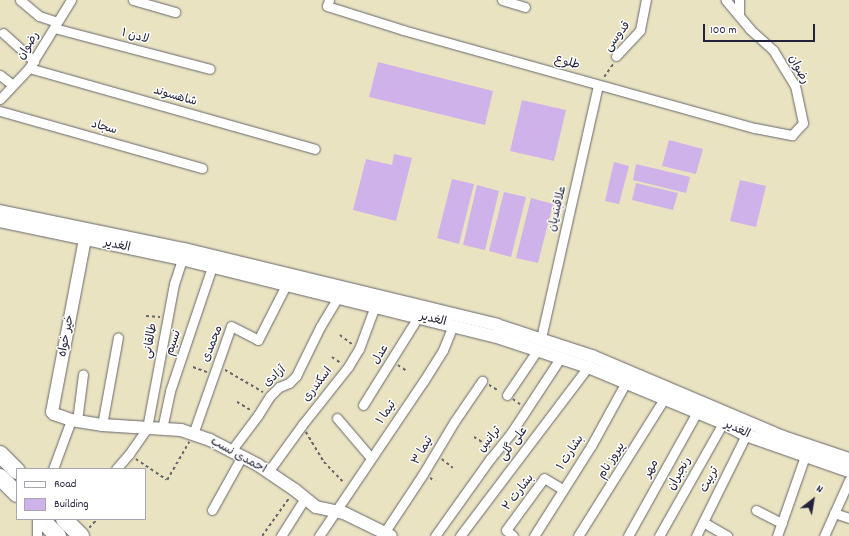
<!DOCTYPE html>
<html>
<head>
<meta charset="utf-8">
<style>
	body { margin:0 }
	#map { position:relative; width:849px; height:536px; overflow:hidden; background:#eae3c2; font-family:Dekko,"Playpen Sans Arabic",sans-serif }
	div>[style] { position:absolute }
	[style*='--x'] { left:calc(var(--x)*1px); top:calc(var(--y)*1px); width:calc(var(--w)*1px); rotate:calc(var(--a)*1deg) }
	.building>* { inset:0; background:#d0b2eb }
	.path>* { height:1.5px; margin-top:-0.75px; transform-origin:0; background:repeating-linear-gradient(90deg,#68666a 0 3px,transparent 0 6px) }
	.roads { filter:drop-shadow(0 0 1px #68666a) drop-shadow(0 0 1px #68666a) }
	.street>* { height:9px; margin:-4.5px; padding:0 4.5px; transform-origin:4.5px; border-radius:4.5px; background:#fff }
	.secondary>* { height:12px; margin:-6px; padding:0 6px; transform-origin:6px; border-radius:6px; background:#fff }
	.highway>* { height:16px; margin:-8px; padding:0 8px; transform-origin:8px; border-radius:8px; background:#fff }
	span { translate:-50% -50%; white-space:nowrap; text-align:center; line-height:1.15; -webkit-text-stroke:3px #fff; paint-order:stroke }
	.street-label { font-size:12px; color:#22223b }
	.legend { position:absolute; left:16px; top:468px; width:130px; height:52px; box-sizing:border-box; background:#fff; border:1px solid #a7a7b1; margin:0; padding:5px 7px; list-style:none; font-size:12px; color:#22223b }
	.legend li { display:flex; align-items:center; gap:8px; height:20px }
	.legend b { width:20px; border:1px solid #a7a7b1 }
	.north { position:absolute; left:793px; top:480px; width:40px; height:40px; -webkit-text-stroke:3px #fff; paint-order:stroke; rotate:31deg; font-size:11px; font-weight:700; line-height:16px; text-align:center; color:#22223b }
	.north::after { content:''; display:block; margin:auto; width:14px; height:18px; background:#22223b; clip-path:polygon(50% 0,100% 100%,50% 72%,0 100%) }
	.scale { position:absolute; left:703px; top:24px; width:112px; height:18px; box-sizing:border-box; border:2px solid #22223b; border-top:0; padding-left:5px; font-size:12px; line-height:14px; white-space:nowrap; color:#22223b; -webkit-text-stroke:3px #fff; paint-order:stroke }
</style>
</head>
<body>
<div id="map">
	<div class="building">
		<i style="clip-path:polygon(378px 62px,493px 91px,485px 125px,369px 97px)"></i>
		<i style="clip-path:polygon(522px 100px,566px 110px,554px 161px,510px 151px)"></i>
		<i style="clip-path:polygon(669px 140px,703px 149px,696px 174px,662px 166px)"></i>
		<i style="clip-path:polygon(394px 154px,412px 158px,396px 221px,353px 210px,366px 159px,392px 165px)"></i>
		<i style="clip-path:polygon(614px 162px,629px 166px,619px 204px,605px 201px)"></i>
		<i style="clip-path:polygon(636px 164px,690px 177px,686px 193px,633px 180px)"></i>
		<i style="clip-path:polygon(452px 179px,474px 184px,459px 244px,437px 238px)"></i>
		<i style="clip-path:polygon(740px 180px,766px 186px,756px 227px,730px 221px)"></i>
		<i style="clip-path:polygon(636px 183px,678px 193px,673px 210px,632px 200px)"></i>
		<i style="clip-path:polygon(477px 185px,499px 191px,485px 250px,463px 245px)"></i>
		<i style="clip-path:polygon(504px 192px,526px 197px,511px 257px,489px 251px)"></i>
		<i style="clip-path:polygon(531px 198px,553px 204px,538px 263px,516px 258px)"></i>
	</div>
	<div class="path">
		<i style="--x:604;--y:77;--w:16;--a:-55"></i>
		<i style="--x:146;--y:316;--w:14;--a:4"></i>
		<i style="--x:340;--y:335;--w:15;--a:37"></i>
		<i style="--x:332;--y:357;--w:11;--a:34"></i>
		<i style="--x:398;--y:365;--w:11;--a:34"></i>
		<i style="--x:193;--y:367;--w:15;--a:20"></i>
		<i style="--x:225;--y:370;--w:44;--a:30.1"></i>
		<i style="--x:489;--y:385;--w:12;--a:31"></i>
		<i style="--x:513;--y:399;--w:9;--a:36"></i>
		<i style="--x:237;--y:402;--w:17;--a:31"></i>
		<i style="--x:306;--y:432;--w:35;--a:59"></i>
		<i style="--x:324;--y:462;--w:29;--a:46"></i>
		<i style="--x:474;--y:437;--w:19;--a:32"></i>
		<i style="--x:136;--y:459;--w:37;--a:34"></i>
		<i style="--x:167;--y:480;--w:44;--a:-59.9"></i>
		<i style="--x:442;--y:459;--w:14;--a:39"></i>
		<i style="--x:430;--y:478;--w:6;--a:31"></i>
		<i style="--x:89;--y:528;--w:12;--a:-48"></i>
		<i style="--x:262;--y:536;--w:47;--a:-54.6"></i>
	</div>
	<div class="roads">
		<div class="street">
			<i style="--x:20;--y:0;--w:25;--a:40"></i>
			<i style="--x:39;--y:16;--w:19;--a:18"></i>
			<i style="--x:133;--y:0;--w:44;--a:15.9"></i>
			<i style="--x:329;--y:0;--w:6;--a:108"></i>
			<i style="--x:327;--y:6;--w:80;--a:17.5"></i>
			<i style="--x:403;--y:30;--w:365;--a:15.6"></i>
			<i style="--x:755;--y:128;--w:38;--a:11"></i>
			<i style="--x:792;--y:135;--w:16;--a:-47"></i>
			<i style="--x:803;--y:123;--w:38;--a:-102"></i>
			<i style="--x:795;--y:86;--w:42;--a:-121.4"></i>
			<i style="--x:773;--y:50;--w:31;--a:-138"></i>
			<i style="--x:750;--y:29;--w:38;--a:-130"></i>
			<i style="--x:502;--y:0;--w:24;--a:17"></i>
			<i style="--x:739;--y:13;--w:13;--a:-90"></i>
			<i style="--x:54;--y:28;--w:161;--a:14.7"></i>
			<i style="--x:3;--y:33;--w:42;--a:42.1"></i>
			<i style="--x:616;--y:56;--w:35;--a:-47"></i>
			<i style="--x:640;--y:30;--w:31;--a:-79"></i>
			<i style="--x:29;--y:68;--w:297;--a:15.8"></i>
			<i style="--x:0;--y:75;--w:16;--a:38"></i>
			<i style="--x:0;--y:99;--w:42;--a:-46.9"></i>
			<i style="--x:29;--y:68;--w:80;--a:-58.3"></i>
			<i style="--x:0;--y:111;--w:210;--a:15.8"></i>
			<i style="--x:541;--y:338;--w:259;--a:-77.3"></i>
			<i style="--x:507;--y:395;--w:55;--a:-56"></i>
			<i style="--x:363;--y:405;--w:104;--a:-58"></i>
			<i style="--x:337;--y:418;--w:52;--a:49.6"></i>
			<i style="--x:77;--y:421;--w:47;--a:-82.7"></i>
			<i style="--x:102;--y:425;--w:89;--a:-79.7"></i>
			<i style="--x:162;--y:429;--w:39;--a:-78"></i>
			<i style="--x:170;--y:391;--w:131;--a:-71.3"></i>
			<i style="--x:193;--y:434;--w:114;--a:-70.6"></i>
			<i style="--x:231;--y:326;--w:30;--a:27"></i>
			<i style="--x:258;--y:340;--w:62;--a:-63"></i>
			<i style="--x:231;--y:451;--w:45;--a:-53.1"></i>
			<i style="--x:258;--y:415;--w:22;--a:-58"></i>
			<i style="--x:270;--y:396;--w:13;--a:-45"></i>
			<i style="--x:279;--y:387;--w:11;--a:-22"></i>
			<i style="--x:289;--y:383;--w:10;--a:-45"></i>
			<i style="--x:296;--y:376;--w:55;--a:-63.9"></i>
			<i style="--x:320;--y:327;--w:35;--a:-59"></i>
			<i style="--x:53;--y:469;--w:52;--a:-69.8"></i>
			<i style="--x:116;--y:469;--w:20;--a:-49"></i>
			<i style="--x:129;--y:454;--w:32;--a:-55"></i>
			<i style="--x:147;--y:428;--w:147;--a:-79.4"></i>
			<i style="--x:174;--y:284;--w:26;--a:-72"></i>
			<i style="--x:268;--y:472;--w:58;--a:-54.1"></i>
			<i style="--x:302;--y:425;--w:74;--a:-51.6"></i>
			<i style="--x:348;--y:367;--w:21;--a:-59"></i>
			<i style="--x:359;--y:349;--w:46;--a:-69.6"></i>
			<i style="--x:212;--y:510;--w:62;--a:-60.9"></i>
			<i style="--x:756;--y:510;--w:29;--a:27"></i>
			<i style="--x:834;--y:513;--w:16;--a:18"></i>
			<i style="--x:37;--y:519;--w:17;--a:90"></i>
			<i style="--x:703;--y:522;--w:28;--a:30"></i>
			<i style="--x:281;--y:536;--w:45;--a:-57.7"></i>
			<i style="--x:319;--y:536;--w:186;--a:-56"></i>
			<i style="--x:423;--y:382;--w:38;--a:-58"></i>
			<i style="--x:443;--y:350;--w:27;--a:-68"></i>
			<i style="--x:382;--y:536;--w:74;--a:-56.5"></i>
			<i style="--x:423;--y:474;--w:61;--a:-59.2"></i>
			<i style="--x:454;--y:422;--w:50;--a:-55.7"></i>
			<i style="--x:435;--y:536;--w:95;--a:-54.5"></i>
			<i style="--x:490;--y:459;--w:33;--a:-51"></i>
			<i style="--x:511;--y:433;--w:91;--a:-56.7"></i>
			<i style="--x:460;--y:536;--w:212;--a:-52.9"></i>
			<i style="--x:513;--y:536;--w:9;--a:-139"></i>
			<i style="--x:506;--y:530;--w:64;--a:-53.8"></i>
			<i style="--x:544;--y:478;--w:21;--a:31"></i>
			<i style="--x:534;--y:536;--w:107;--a:-57.7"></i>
			<i style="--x:591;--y:446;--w:73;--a:-61.3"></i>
			<i style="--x:578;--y:536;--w:162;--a:-57.9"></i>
			<i style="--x:628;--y:536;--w:142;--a:-60.9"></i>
			<i style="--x:659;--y:536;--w:130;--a:-60.5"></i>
			<i style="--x:696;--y:536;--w:113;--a:-63.7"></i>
			<i style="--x:777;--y:536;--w:85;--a:-70.7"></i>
			<i style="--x:824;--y:536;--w:61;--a:-65.9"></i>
		</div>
		<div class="secondary">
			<i style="--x:0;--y:211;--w:188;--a:11.7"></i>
			<i style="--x:184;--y:249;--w:322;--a:13.6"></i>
			<i style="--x:497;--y:325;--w:100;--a:18.1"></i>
			<i style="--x:592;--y:356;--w:207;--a:23"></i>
			<i style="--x:783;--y:437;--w:70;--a:18.4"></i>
			<i style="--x:0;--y:221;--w:186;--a:11.8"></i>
			<i style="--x:182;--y:259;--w:321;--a:13.9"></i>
			<i style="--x:494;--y:336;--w:99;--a:18.3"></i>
			<i style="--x:588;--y:367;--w:146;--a:22.5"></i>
			<i style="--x:723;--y:423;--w:26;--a:28"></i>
			<i style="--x:746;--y:435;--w:109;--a:19.3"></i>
			<i style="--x:85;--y:239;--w:176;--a:100.8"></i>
			<i style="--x:52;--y:412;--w:3;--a:45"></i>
			<i style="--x:54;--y:414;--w:18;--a:19"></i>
			<i style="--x:71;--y:420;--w:31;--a:9"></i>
			<i style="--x:102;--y:425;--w:79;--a:3.6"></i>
			<i style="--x:181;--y:430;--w:31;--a:19"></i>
			<i style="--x:210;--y:440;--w:54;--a:27.5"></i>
			<i style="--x:258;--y:465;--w:45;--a:34"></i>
			<i style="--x:295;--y:490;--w:27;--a:39"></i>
			<i style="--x:316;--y:507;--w:29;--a:12"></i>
			<i style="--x:344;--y:513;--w:52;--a:26.1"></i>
		</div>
		<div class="highway">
			<i style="--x:0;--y:454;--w:24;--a:45"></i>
			<i style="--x:0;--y:477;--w:24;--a:45"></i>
			<i style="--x:41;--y:519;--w:24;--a:45"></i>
			<i style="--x:64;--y:519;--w:24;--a:45"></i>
		</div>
	</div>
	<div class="street-label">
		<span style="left:135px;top:37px;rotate:15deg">لادن ۱</span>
		<span style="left:618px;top:37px;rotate:-52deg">قدوسی</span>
		<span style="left:29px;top:46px;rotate:-58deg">رضوان</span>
		<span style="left:567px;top:63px;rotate:16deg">طلوع</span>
		<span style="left:798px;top:70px;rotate:62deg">رضوان</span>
		<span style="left:175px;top:97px;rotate:16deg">شاهسوند</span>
		<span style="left:104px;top:128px;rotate:16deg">سجاد</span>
		<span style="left:558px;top:209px;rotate:-77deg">علاقبندیان</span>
		<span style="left:117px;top:246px;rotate:12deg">الغدیر</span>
		<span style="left:433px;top:320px;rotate:14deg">الغدیر</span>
		<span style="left:67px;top:336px;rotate:-79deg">خیر خواه</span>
		<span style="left:151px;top:341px;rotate:-80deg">طالقانی</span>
		<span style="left:174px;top:343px;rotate:-71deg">نسیم</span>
		<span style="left:213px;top:344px;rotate:-68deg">محمدی</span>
		<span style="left:381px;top:355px;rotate:-58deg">عدل</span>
		<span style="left:275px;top:377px;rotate:-40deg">آزادی</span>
		<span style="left:318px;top:385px;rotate:-52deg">اسکندری</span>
		<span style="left:387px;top:413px;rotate:-55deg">تیما ۱</span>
		<span style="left:737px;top:430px;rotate:25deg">الغدیر</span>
		<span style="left:490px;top:440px;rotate:-51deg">ترانس</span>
		<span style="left:514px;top:444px;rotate:-53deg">علی گلی</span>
		<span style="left:423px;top:451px;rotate:-60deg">تیما ۳</span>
		<span style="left:571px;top:453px;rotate:-57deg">بشارت ۱</span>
		<span style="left:238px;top:456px;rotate:29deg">احمدی نسب</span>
		<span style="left:612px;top:461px;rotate:-58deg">پیروز نام</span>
		<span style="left:652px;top:469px;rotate:-62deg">مهر</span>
		<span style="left:680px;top:474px;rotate:-61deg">رنجبران</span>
		<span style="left:710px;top:480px;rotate:-63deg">تربیت</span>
		<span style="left:519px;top:493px;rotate:-52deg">بشارت ۲</span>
	</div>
	<ul class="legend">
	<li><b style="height:5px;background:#fff"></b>Road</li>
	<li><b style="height:11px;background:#d0b2eb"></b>Building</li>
	</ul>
	<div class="north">N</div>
	<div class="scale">100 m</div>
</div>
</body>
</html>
